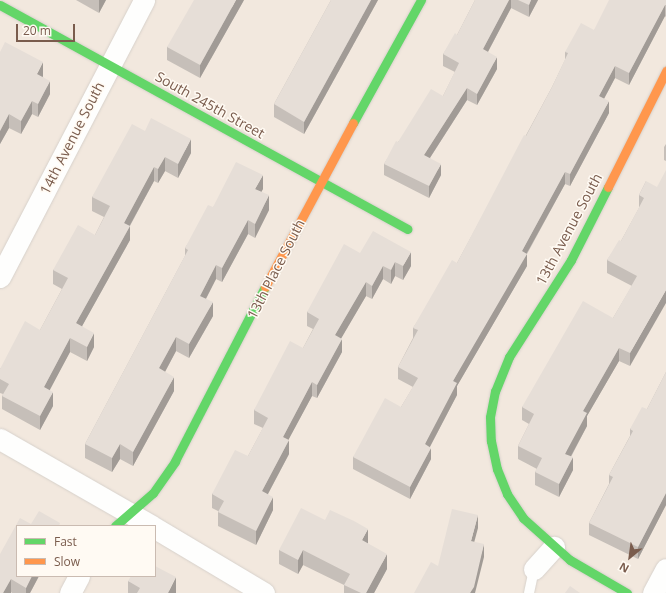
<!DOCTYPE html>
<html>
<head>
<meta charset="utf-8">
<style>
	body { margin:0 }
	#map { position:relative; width:666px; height:593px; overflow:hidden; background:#f9f5f0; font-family:"Open Sans",sans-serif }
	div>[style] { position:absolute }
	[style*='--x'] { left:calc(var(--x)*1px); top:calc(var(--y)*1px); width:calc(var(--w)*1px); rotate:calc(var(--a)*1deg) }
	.residential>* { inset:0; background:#f2e8de }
	.roads { filter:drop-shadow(0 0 1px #d7d1cb) drop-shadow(0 0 1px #d7d1cb) }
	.lane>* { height:10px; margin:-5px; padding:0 5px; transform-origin:5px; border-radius:5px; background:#fefefd }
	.street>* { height:21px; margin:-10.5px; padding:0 10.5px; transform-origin:10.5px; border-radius:10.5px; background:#fefefd }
	.fast>* { height:9px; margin:-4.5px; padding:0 4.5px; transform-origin:4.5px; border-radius:4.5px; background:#63d668 }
	.slow>* { height:9px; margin:-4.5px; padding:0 4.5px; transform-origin:4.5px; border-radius:4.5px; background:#ff974d }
	.wall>* { inset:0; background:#c6bfb9 }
	.shaded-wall>* { inset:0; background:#a19b96 }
	.building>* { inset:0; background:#e6ded7 }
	span { translate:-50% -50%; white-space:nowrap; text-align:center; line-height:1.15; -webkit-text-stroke:3px #fffaf3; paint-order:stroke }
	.street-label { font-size:14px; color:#7a5c4d }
	.legend { position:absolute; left:16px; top:525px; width:140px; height:52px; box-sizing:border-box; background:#fffaf3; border:1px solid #cabbb1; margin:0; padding:5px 7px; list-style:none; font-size:12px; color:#7a5c4d }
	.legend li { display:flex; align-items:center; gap:8px; height:20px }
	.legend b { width:20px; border:1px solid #cabbb1 }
	.north { position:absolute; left:610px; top:537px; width:40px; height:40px; -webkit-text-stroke:3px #fffaf3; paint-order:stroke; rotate:209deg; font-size:11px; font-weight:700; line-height:16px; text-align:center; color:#7a5c4d }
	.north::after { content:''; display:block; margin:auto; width:14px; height:18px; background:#7a5c4d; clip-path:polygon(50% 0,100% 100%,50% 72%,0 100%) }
	.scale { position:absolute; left:16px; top:24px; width:59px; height:18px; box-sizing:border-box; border:2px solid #7a5c4d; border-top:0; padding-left:5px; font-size:12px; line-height:14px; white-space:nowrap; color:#7a5c4d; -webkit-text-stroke:3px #fffaf3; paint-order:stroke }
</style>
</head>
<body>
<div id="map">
	<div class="residential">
		<i style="clip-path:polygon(evenodd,0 0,666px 0,666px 593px,0 593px,0 0,17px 526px,155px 526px,155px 576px,17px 576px,17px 526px)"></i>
	</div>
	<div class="roads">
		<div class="lane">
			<i style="--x:529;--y:593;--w:25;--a:-78"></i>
		</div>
		<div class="street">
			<i style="--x:0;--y:277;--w:312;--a:-62.5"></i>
			<i style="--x:0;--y:439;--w:175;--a:29.8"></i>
			<i style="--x:155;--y:528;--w:127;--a:30.8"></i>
			<i style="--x:534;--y:569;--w:30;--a:-48"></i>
			<i style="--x:70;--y:593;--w:19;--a:-62"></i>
			<i style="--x:653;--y:593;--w:27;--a:-62"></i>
		</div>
		<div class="fast">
			<i style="--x:0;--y:5;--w:465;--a:28.8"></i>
			<i style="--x:353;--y:123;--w:141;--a:-61.1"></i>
			<i style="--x:608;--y:187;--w:82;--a:116.9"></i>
			<i style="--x:571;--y:260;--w:115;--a:122.6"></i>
			<i style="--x:509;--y:357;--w:37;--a:112"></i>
			<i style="--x:495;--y:391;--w:26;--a:101"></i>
			<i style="--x:490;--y:417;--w:24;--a:88"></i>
			<i style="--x:491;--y:441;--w:29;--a:78"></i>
			<i style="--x:497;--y:469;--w:27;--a:68"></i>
			<i style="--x:507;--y:494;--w:29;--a:56"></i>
			<i style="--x:523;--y:518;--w:63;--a:41.8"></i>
			<i style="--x:570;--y:560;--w:66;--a:30.1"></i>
			<i style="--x:115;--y:526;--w:50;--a:-41"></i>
			<i style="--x:153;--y:493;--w:39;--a:-55"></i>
			<i style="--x:175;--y:461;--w:196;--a:-62.7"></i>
		</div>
		<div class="slow">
			<i style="--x:608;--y:187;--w:130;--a:-63.4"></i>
			<i style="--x:265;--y:287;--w:186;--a:-61.8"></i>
		</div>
	</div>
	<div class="wall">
		<i style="clip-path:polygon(76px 0,106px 0,99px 13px)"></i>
		<i style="clip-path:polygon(244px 0,200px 78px,167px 60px,167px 47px)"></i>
		<i style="clip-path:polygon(331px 0,378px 0,304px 134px,274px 117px,274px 104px)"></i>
		<i style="clip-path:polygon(475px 0,538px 0,529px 17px,511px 8px,488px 52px,497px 69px,477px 105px,467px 100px,430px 158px,441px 175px,429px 198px,384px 175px,384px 164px,398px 142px,443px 96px,455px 72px,443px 66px,443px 54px,457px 35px)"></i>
		<i style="clip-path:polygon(666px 0,666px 17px,665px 16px,629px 85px,615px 78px,604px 99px,609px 113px,570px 186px,565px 184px,527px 254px,527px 266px,457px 386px,457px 395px,430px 447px,431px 459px,410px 499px,353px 469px,353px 457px,401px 407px,413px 387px,398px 379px,398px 367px,413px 338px,413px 328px,457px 263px,552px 87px,565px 60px,565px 52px,594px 30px)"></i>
		<i style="clip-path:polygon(0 52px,43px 76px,43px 77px,50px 94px,38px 117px,32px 114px,21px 134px,9px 128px,0 144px)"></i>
		<i style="clip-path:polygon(145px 131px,191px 153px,178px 178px,165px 171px,158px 183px,154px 181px,130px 226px,130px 240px,82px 326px,94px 347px,87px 361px,70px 352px,49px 390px,53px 406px,40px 430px,2px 409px,2px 396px,3px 394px,0 393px,0 369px,40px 330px,62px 289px,53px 284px,53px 270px,95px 235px,104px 217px,92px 211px,92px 197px)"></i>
		<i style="clip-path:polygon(666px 144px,666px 161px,664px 160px,664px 147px)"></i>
		<i style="clip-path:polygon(646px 181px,630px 366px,619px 361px,587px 416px,587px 426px,571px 457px,573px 470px,559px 497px,535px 485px,535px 472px,537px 469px,518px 459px,518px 446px,529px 424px,522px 420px,522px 407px,613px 318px,632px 286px,607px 273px,607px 260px,621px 241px,639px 208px,639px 195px)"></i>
		<i style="clip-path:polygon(263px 189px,261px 192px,269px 210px,255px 238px,248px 234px,222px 282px,216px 279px,206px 299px,213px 316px,189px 358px,176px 351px,165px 372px,174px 391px,133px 466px,120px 459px,112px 472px,85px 458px,85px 444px,185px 256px,185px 248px,213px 207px)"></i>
		<i style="clip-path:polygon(360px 253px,411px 266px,403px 280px,395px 276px,391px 284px,383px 279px,372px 299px,366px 296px,341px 338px,342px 352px,317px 398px,312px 396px,288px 440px,289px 454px,268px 494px,273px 510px,256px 545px,218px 526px,218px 511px,212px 508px,212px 494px,248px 456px,263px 428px,254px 424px,254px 410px,303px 348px,313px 329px,307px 326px,307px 312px)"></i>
		<i style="clip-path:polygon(666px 372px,666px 505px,638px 559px,589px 535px,589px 523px,609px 484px,609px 475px,630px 436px,630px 429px,647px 409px)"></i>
		<i style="clip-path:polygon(31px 524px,60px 526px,17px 576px,39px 576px,30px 593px,12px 593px,11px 592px,0 593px)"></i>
		<i style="clip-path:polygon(368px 544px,387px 569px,374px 593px,344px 593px,344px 585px,303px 565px,298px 574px,279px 564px,279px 550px)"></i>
		<i style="clip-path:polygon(128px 581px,176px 592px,176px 593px,128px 593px)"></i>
	</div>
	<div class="shaded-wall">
		<i style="clip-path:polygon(99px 0,106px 0,99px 13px)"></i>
		<i style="clip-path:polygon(236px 0,244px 0,200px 78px,200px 65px)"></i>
		<i style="clip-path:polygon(371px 0,378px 0,304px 134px,304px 122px)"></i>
		<i style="clip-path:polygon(509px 0,511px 0,511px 8px,483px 61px,483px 49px)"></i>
		<i style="clip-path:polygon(531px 0,538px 0,529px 17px,529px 5px)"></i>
		<i style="clip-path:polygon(665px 5px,665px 16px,629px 85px,629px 73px)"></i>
		<i style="clip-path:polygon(497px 57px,497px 69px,477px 105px,477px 94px)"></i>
		<i style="clip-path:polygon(43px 62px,43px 76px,37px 87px,37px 74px)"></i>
		<i style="clip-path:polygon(615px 66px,615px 78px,599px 108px,599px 96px)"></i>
		<i style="clip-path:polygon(50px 81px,50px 94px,38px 117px,38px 104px)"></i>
		<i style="clip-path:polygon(467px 88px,467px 100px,424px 167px,424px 155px)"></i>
		<i style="clip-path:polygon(32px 101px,32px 114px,21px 134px,21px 121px)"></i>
		<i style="clip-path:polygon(609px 101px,609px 113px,570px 186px,570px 174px)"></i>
		<i style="clip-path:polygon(9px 114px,9px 128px,0 144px,0 131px)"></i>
		<i style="clip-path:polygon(191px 139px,191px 153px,178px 178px,178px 164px)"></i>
		<i style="clip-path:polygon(165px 157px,165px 171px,158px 183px,158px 169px)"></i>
		<i style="clip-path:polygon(441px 164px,441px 175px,429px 198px,429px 186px)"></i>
		<i style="clip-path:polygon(154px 167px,154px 181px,124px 236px,124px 223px)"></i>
		<i style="clip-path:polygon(565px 172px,565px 184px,523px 260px,527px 254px,527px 266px,457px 386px,457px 395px,425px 456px,425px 444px,453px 381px,522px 251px)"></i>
		<i style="clip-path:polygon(263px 175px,263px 189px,255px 203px,255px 189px)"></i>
		<i style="clip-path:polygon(269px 195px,269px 210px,255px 238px,255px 224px)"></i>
		<i style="clip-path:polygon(248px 220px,248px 234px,222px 282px,222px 268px)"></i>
		<i style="clip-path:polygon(130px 226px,130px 240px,76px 337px,76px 323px)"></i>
		<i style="clip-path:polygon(411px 252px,411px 266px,403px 280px,403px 266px)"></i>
		<i style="clip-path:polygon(395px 262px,395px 276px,391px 284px,391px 270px)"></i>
		<i style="clip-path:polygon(216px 265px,216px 279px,200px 310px,200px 296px)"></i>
		<i style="clip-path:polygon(383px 266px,383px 279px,372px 299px,372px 286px)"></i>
		<i style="clip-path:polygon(366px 282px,366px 296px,335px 349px,335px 335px)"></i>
		<i style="clip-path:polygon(666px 290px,666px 303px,630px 366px,630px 353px)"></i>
		<i style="clip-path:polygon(213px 302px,213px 316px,189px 358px,189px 344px)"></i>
		<i style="clip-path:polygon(94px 333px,94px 347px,87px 361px,87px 347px)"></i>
		<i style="clip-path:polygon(176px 337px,176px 351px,159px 383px,159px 368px)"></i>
		<i style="clip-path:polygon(70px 338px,70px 352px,44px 401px,44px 387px)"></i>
		<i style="clip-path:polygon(342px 339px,342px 352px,317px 398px,317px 385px)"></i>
		<i style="clip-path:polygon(619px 348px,619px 361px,587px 416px,587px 426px,565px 467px,565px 454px,583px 411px)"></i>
		<i style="clip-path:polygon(174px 377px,174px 391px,133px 466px,133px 452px)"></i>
		<i style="clip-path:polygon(312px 382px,312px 396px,283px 450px,283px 437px)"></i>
		<i style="clip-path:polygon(53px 392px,53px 406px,40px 430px,40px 416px)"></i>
		<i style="clip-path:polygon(289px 440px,289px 454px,262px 505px,262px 491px)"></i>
		<i style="clip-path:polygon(120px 444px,120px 459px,112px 472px,112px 458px)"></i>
		<i style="clip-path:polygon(431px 448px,431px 459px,410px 499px,410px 487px)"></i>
		<i style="clip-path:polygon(573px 457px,573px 470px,559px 497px,559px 484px)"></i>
		<i style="clip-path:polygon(666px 493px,666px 505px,638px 559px,638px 547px)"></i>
		<i style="clip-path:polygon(273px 497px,273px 510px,256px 545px,256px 531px)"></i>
		<i style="clip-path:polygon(478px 515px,478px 528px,471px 554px,471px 541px)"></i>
		<i style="clip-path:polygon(368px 529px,368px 543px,362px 555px,362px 540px)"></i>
		<i style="clip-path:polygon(484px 544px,484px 557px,475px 593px,470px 593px)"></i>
		<i style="clip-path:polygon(303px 550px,303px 565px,298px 574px,298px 560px)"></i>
		<i style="clip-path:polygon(387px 554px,387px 569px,374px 593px,366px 593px)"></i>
		<i style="clip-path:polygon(32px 576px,39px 576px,30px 593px,26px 593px,26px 588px)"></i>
		<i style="clip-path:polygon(176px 577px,176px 593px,168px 593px)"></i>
		<i style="clip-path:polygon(11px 579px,11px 593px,3px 593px)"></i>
	</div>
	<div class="building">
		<i style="clip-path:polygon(194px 0,236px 0,200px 65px,167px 47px)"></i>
		<i style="clip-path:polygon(331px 0,371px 0,304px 122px,274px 104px)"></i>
		<i style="clip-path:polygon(475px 0,509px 0,483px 49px,497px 57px,477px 94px,467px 88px,424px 155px,441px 164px,429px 186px,384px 164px,396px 141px,398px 142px,431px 89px,443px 96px,459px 63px,443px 54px,455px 33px,457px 35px)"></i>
		<i style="clip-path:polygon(518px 0,531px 0,529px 5px)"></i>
		<i style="clip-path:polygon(609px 0,666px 0,666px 5px,665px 5px,629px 73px,615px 66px,599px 96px,609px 101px,570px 174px,565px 172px,522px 251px,527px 254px,453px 381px,457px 383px,425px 444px,431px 448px,410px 487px,353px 457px,385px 398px,401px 407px,418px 378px,398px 367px,418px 330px,413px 328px,452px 260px,457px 263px,524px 135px,526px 136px,552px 87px,568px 53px,565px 52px,581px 23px,594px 30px)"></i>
		<i style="clip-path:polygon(5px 42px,43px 62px,37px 74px,50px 81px,38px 104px,32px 101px,21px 121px,9px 114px,0 131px,0 52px)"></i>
		<i style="clip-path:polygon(151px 118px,191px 139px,178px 164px,165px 157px,158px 169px,154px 167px,124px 223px,130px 226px,76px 323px,94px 333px,87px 347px,70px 338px,44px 387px,53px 392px,40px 416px,2px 396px,9px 384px,0 379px,0 369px,25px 321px,40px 330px,68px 278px,53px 270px,78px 225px,95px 235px,110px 206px,92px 197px,132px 124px,145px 131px)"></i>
		<i style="clip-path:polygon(236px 162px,263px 175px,255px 189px,269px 195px,255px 224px,248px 220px,222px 268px,216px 265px,200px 296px,213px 302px,189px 344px,176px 337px,159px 368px,174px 377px,133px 452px,120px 444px,112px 458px,85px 444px,188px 250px,185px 248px,208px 205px,213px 207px)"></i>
		<i style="clip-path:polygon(666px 170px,666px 290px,630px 353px,619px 348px,583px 411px,587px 413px,565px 454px,573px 457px,559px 484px,535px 472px,542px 458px,518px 446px,534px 414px,522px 407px,583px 301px,613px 318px,637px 276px,607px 260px,619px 240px,621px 241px,644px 198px,639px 195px,646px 181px,657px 187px)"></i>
		<i style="clip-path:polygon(373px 231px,411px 252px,403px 266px,395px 262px,391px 270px,383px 266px,372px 286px,366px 282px,335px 335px,342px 339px,317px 385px,312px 382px,283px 437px,289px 440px,262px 491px,273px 497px,256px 531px,218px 512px,224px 501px,212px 494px,235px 450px,248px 456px,268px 418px,254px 410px,290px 341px,303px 348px,319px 319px,307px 312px,344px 244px,360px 253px)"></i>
		<i style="clip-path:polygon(666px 372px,666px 493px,638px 547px,589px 523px,613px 477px,609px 475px,633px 431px,630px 429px,642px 407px,647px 409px)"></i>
		<i style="clip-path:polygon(301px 508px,325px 520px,330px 510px,354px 521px,368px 529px,362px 540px,387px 554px,366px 593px,361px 593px,344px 585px,350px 574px,303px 550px,298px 560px,279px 550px)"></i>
		<i style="clip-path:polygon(452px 509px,478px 515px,471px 541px,484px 544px,474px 587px,470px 593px,414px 593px,431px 562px,438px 566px)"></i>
		<i style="clip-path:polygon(39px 511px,60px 523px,59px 526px,17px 526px,17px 576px,32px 576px,26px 588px,11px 579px,3px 593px,0 593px,0 554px,20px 518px,31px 524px)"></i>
		<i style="clip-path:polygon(155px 566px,176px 577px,168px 593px,137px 593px,140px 588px,128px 581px,131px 576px,155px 576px)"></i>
		<i style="clip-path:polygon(570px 586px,580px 593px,565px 593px)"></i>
	</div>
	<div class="street-label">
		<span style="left:210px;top:105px;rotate:29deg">South 245th Street</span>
		<span style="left:72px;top:138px;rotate:-63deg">14th Avenue South</span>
		<span style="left:569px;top:229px;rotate:-62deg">13th Avenue South</span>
		<span style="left:276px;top:269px;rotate:-63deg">13th Place South</span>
	</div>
	<ul class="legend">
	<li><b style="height:5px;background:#63d668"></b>Fast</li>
	<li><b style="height:5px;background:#ff974d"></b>Slow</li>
	</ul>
	<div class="north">N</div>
	<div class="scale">20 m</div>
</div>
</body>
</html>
